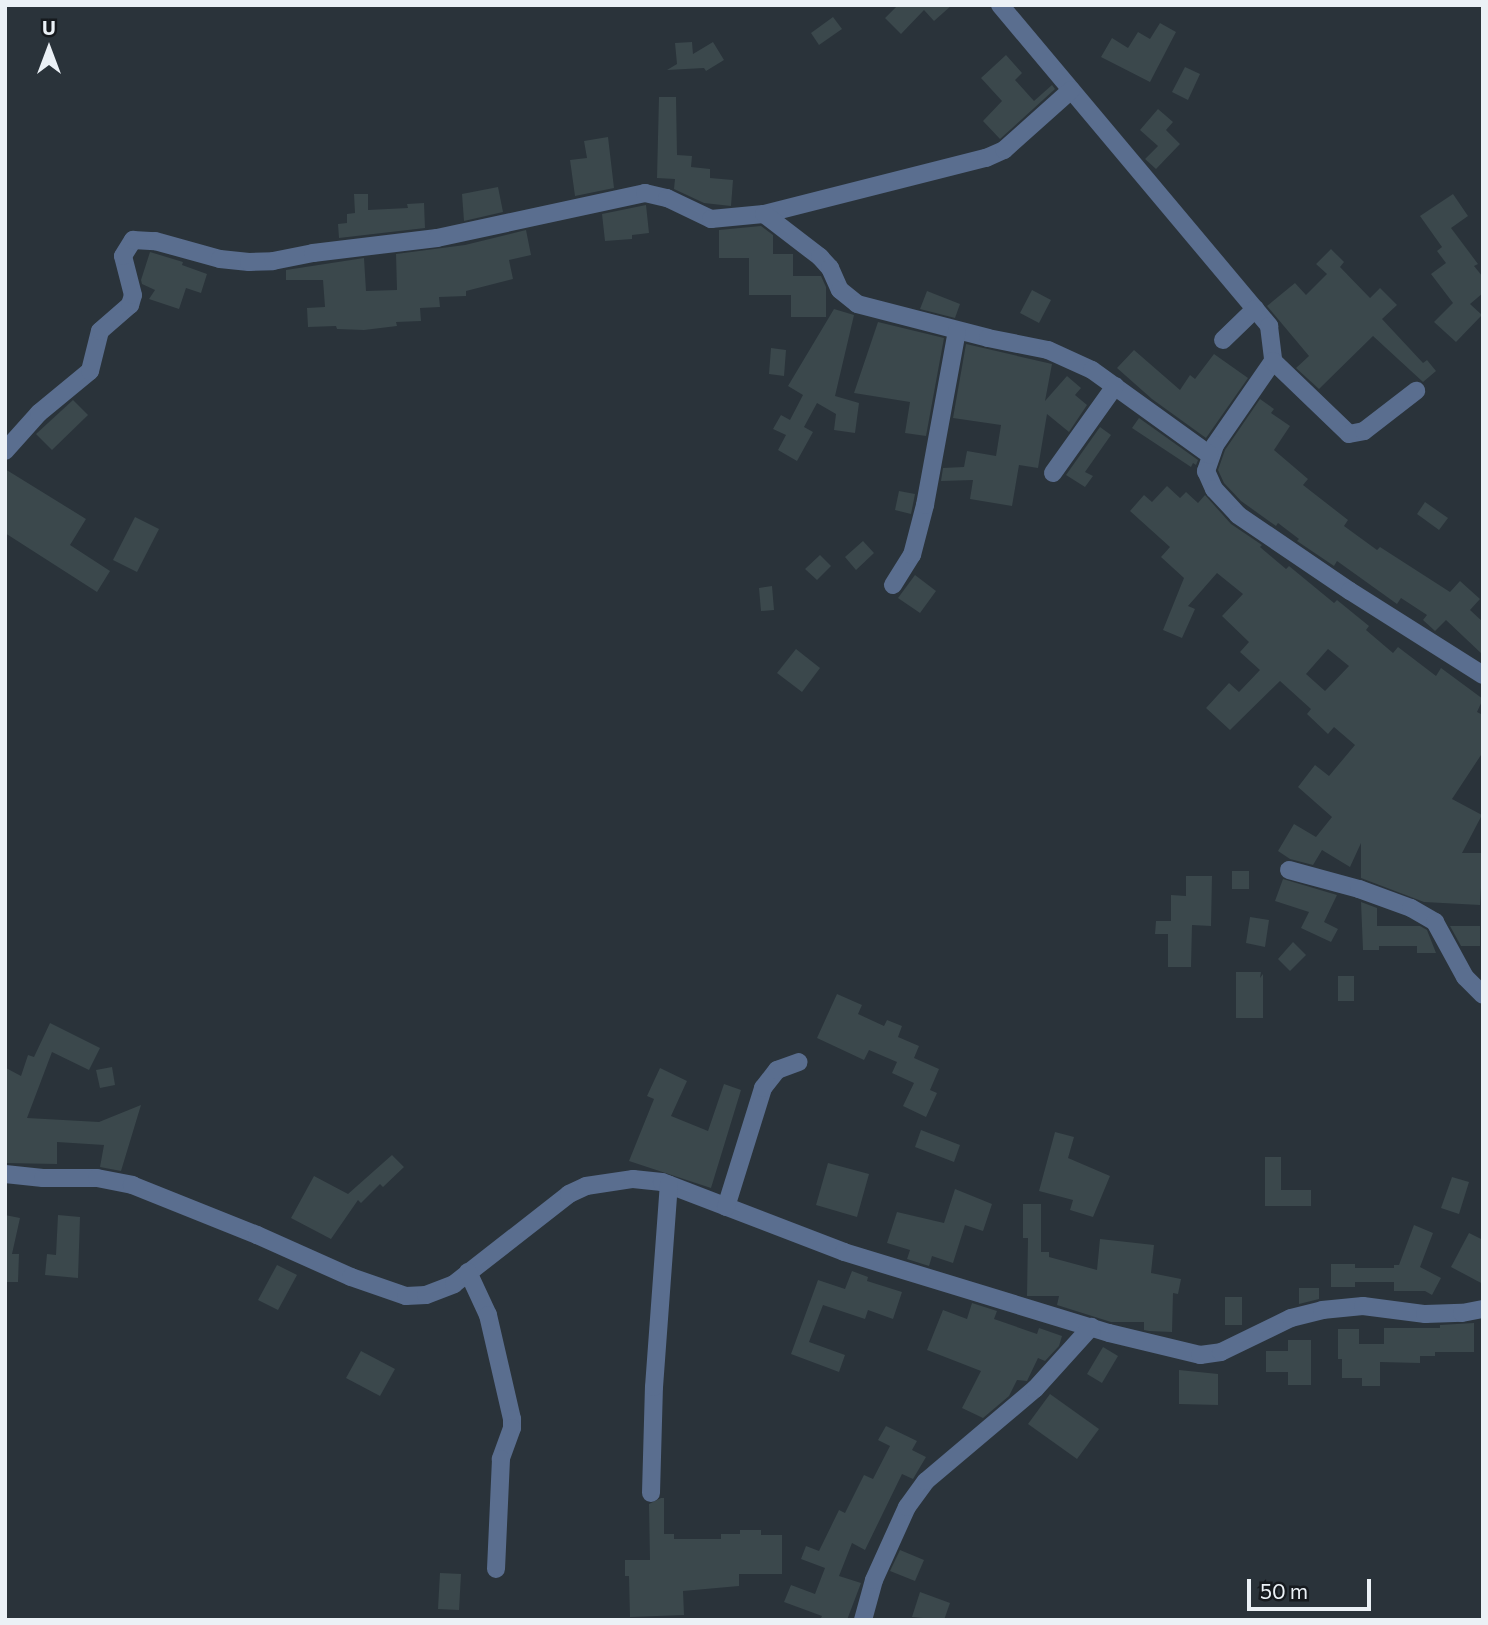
<!DOCTYPE html>
<html>
<head>
<meta charset="utf-8">
<style>
	body { margin:0 }
	#map { position:relative; width:1488px; height:1625px; overflow:hidden; background:#2a333a; font-family:Commissioner,sans-serif }
	div>[style] { position:absolute }
	[style*='--x'] { left:calc(var(--x)*1px); top:calc(var(--y)*1px); width:calc(var(--w)*1px); rotate:calc(var(--a)*1deg) }
	.building>* { inset:0; background:#3b484c }
	.minor>* { height:18px; margin:-9px; padding:0 9px; transform-origin:9px; border-radius:9px; background:#5a6e8f }
	span { translate:-50% -50%; white-space:nowrap; text-align:center; line-height:1.15; -webkit-text-stroke:5px #161a1e; paint-order:stroke }
	.frame { position:absolute; inset:0; border:7px solid #ebf1f6; pointer-events:none }
	.north { position:absolute; left:14px; top:14px; width:70px; height:70px; -webkit-text-stroke:5px #161a1e; paint-order:stroke; rotate:0deg; font-size:19px; font-weight:700; line-height:28px; text-align:center; color:#ebf1f6 }
	.north::after { content:''; display:block; margin:auto; width:24px; height:32px; background:#ebf1f6; clip-path:polygon(50% 0,100% 100%,50% 72%,0 100%) }
	.scale { position:absolute; left:1247px; top:1579px; width:124px; height:32px; box-sizing:border-box; border:4px solid #ebf1f6; border-top:0; padding-left:9px; font-size:21px; line-height:24px; white-space:nowrap; color:#ebf1f6; -webkit-text-stroke:5px #161a1e; paint-order:stroke }
</style>
</head>
<body>
<div id="map">
	<div class="building">
		<i style="clip-path:polygon(898px 5px,952px 5px,934px 21px,924px 10px,901px 34px,885px 18px)"></i>
		<i style="clip-path:polygon(833px 17px,842px 29px,819px 45px,811px 33px)"></i>
		<i style="clip-path:polygon(1160px 23px,1176px 32px,1150px 82px,1101px 57px,1112px 38px,1128px 48px,1138px 32px,1150px 39px)"></i>
		<i style="clip-path:polygon(692px 42px,693px 54px,713px 42px,724px 60px,706px 71px,704px 68px,667px 70px,677px 64px,675px 43px)"></i>
		<i style="clip-path:polygon(1006px 55px,1022px 73px,1015px 80px,1034px 101px,1052px 85px,1055px 89px,1000px 139px,983px 121px,1002px 101px,981px 78px)"></i>
		<i style="clip-path:polygon(1185px 67px,1200px 74px,1188px 100px,1172px 92px)"></i>
		<i style="clip-path:polygon(659px 97px,676px 97px,677px 155px,692px 156px,691px 167px,710px 169px,710px 178px,733px 180px,731px 206px,704px 203px,674px 189px,675px 179px,657px 178px)"></i>
		<i style="clip-path:polygon(1158px 109px,1173px 122px,1166px 130px,1180px 144px,1156px 169px,1145px 159px,1158px 146px,1140px 130px)"></i>
		<i style="clip-path:polygon(608px 137px,614px 188px,575px 196px,570px 160px,587px 158px,584px 141px)"></i>
		<i style="clip-path:polygon(498px 187px,503px 212px,464px 221px,462px 194px)"></i>
		<i style="clip-path:polygon(354px 194px,368px 194px,368px 210px,408px 208px,407px 204px,424px 203px,425px 228px,339px 238px,338px 224px,347px 223px,347px 214px,355px 213px)"></i>
		<i style="clip-path:polygon(1453px 194px,1468px 216px,1451px 228px,1478px 264px,1474px 266px,1483px 277px,1483px 293px,1470px 304px,1482px 315px,1456px 342px,1434px 322px,1453px 303px,1431px 274px,1446px 263px,1437px 251px,1442px 247px,1420px 216px)"></i>
		<i style="clip-path:polygon(646px 205px,649px 233px,632px 235px,632px 239px,605px 241px,602px 214px)"></i>
		<i style="clip-path:polygon(761px 226px,773px 235px,773px 254px,793px 254px,793px 276px,821px 276px,826px 287px,826px 317px,791px 317px,791px 295px,749px 295px,749px 258px,719px 258px,719px 230px)"></i>
		<i style="clip-path:polygon(526px 230px,531px 255px,509px 260px,513px 279px,466px 291px,466px 296px,439px 297px,440px 307px,420px 308px,421px 321px,396px 322px,397px 326px,364px 330px,337px 329px,336px 326px,308px 327px,307px 308px,325px 307px,323px 280px,286px 280px,286px 270px,364px 258px,366px 291px,397px 290px,396px 254px,465px 245px)"></i>
		<i style="clip-path:polygon(1331px 249px,1344px 262px,1340px 267px,1370px 298px,1380px 288px,1397px 305px,1382px 319px,1423px 363px,1427px 360px,1436px 371px,1423px 382px,1373px 336px,1319px 389px,1296px 368px,1309px 356px,1267px 306px,1295px 283px,1306px 295px,1327px 274px,1316px 264px)"></i>
		<i style="clip-path:polygon(150px 252px,183px 262px,182px 265px,207px 274px,201px 293px,186px 288px,179px 309px,149px 299px,155px 290px,142px 284px,141px 280px)"></i>
		<i style="clip-path:polygon(1032px 290px,1051px 300px,1039px 323px,1020px 313px)"></i>
		<i style="clip-path:polygon(927px 291px,960px 304px,955px 318px,920px 309px)"></i>
		<i style="clip-path:polygon(834px 309px,854px 315px,835px 396px,859px 403px,855px 433px,834px 430px,836px 414px,817px 403px,804px 427px,813px 432px,797px 461px,778px 450px,786px 435px,773px 429px,781px 415px,790px 420px,803px 395px,788px 386px)"></i>
		<i style="clip-path:polygon(878px 322px,944px 338px,926px 436px,905px 433px,910px 402px,854px 393px)"></i>
		<i style="clip-path:polygon(966px 344px,1052px 364px,1045px 401px,1067px 376px,1081px 388px,1075px 395px,1087px 405px,1069px 432px,1047px 414px,1038px 468px,1019px 465px,1012px 506px,970px 499px,973px 480px,941px 481px,943px 468px,964px 467px,967px 451px,996px 456px,1001px 425px,953px 418px)"></i>
		<i style="clip-path:polygon(771px 348px,786px 350px,784px 376px,769px 374px)"></i>
		<i style="clip-path:polygon(1134px 350px,1180px 390px,1190px 375px,1195px 379px,1214px 354px,1248px 378px,1206px 438px,1152px 399px,1117px 368px)"></i>
		<i style="clip-path:polygon(1260px 399px,1274px 409px,1271px 413px,1290px 426px,1274px 450px,1308px 479px,1303px 485px,1348px 520px,1344px 526px,1377px 550px,1380px 547px,1450px 592px,1460px 581px,1480px 599px,1470px 610px,1483px 622px,1483px 655px,1446px 620px,1435px 631px,1423px 620px,1427px 615px,1401px 598px,1397px 604px,1337px 561px,1334px 566px,1297px 541px,1299px 539px,1278px 523px,1276px 526px,1241px 501px,1224px 483px,1218px 470px,1225px 450px)"></i>
		<i style="clip-path:polygon(73px 400px,88px 415px,52px 450px,36px 434px)"></i>
		<i style="clip-path:polygon(1139px 418px,1198px 460px,1196px 465px,1193px 463px,1191px 467px,1132px 428px)"></i>
		<i style="clip-path:polygon(1100px 427px,1111px 435px,1085px 472px,1093px 476px,1085px 487px,1066px 475px)"></i>
		<i style="clip-path:polygon(5px 469px,86px 519px,70px 545px,110px 571px,97px 592px,5px 533px)"></i>
		<i style="clip-path:polygon(evenodd,1167px 486px,1180px 498px,1186px 492px,1198px 503px,1205px 495px,1231px 524px,1262px 545px,1260px 547px,1286px 569px,1289px 566px,1334px 603px,1337px 600px,1369px 626px,1366px 630px,1393px 653px,1398px 647px,1436px 676px,1441px 668px,1483px 699px,1477px 712px,1483px 715px,1483px 752px,1452px 799px,1482px 815px,1462px 853px,1483px 853px,1480px 905px,1424px 902px,1361px 878px,1361px 843px,1350px 867px,1322px 850px,1313px 865px,1290px 859px,1278px 851px,1294px 824px,1316px 837px,1332px 817px,1298px 787px,1315px 765px,1329px 776px,1355px 745px,1334px 727px,1328px 734px,1307px 714px,1311px 709px,1280px 681px,1230px 730px,1206px 708px,1229px 683px,1239px 692px,1260px 670px,1240px 652px,1249px 642px,1222px 616px,1243px 594px,1217px 573px,1188px 606px,1195px 609px,1182px 638px,1163px 630px,1184px 578px,1161px 557px,1170px 547px,1130px 511px,1144px 495px,1152px 502px,1167px 486px,1328px 649px,1349px 666px,1325px 691px,1306px 674px,1328px 649px)"></i>
		<i style="clip-path:polygon(899px 491px,915px 494px,911px 514px,895px 510px)"></i>
		<i style="clip-path:polygon(1425px 502px,1448px 518px,1439px 530px,1417px 514px)"></i>
		<i style="clip-path:polygon(135px 517px,159px 529px,137px 572px,113px 560px)"></i>
		<i style="clip-path:polygon(863px 541px,874px 553px,856px 570px,845px 557px)"></i>
		<i style="clip-path:polygon(820px 555px,831px 566px,817px 580px,805px 569px)"></i>
		<i style="clip-path:polygon(915px 575px,936px 591px,920px 613px,898px 598px)"></i>
		<i style="clip-path:polygon(772px 586px,774px 610px,761px 611px,759px 588px)"></i>
		<i style="clip-path:polygon(796px 649px,820px 668px,802px 692px,777px 673px)"></i>
		<i style="clip-path:polygon(1232px 871px,1249px 871px,1249px 889px,1232px 889px)"></i>
		<i style="clip-path:polygon(1186px 876px,1212px 876px,1211px 926px,1192px 925px,1191px 967px,1168px 967px,1168px 934px,1155px 934px,1156px 921px,1171px 921px,1171px 895px,1186px 896px)"></i>
		<i style="clip-path:polygon(1283px 879px,1337px 895px,1324px 922px,1338px 929px,1331px 942px,1301px 928px,1309px 912px,1275px 901px)"></i>
		<i style="clip-path:polygon(1361px 902px,1377px 908px,1377px 926px,1420px 926px,1427px 930px,1436px 953px,1417px 953px,1417px 946px,1379px 946px,1379px 950px,1363px 950px)"></i>
		<i style="clip-path:polygon(1250px 917px,1269px 920px,1265px 947px,1246px 943px)"></i>
		<i style="clip-path:polygon(1450px 926px,1480px 926px,1480px 946px,1461px 946px)"></i>
		<i style="clip-path:polygon(1293px 942px,1306px 955px,1290px 971px,1278px 959px)"></i>
		<i style="clip-path:polygon(1236px 972px,1261px 972px,1260px 978px,1263px 974px,1263px 1018px,1236px 1018px)"></i>
		<i style="clip-path:polygon(1338px 976px,1354px 976px,1354px 1001px,1338px 1001px)"></i>
		<i style="clip-path:polygon(837px 994px,862px 1005px,858px 1014px,884px 1026px,887px 1020px,902px 1026px,898px 1037px,919px 1046px,914px 1058px,939px 1069px,930px 1090px,937px 1093px,926px 1117px,903px 1106px,914px 1083px,892px 1073px,897px 1062px,869px 1050px,864px 1060px,817px 1038px)"></i>
		<i style="clip-path:polygon(50px 1023px,100px 1048px,89px 1070px,52px 1052px,27px 1118px,99px 1122px,141px 1105px,121px 1171px,100px 1167px,104px 1145px,57px 1142px,57px 1164px,5px 1163px,6px 1068px,21px 1076px,28px 1055px,34px 1057px)"></i>
		<i style="clip-path:polygon(112px 1067px,115px 1085px,100px 1088px,96px 1070px)"></i>
		<i style="clip-path:polygon(660px 1068px,687px 1081px,671px 1116px,708px 1131px,724px 1084px,741px 1090px,711px 1188px,629px 1161px,654px 1099px,647px 1096px)"></i>
		<i style="clip-path:polygon(921px 1130px,960px 1145px,954px 1162px,915px 1147px)"></i>
		<i style="clip-path:polygon(1055px 1132px,1074px 1137px,1068px 1158px,1110px 1176px,1093px 1217px,1070px 1210px,1073px 1200px,1039px 1191px)"></i>
		<i style="clip-path:polygon(392px 1155px,404px 1167px,383px 1187px,380px 1184px,361px 1203px,358px 1200px,331px 1239px,291px 1218px,314px 1176px,348px 1194px)"></i>
		<i style="clip-path:polygon(1265px 1157px,1281px 1157px,1281px 1190px,1311px 1190px,1311px 1206px,1265px 1206px)"></i>
		<i style="clip-path:polygon(828px 1163px,869px 1174px,857px 1217px,816px 1205px)"></i>
		<i style="clip-path:polygon(1452px 1177px,1469px 1182px,1459px 1214px,1441px 1208px)"></i>
		<i style="clip-path:polygon(955px 1189px,992px 1204px,983px 1231px,965px 1225px,953px 1263px,932px 1256px,929px 1266px,907px 1259px,910px 1250px,887px 1243px,897px 1212px,944px 1223px)"></i>
		<i style="clip-path:polygon(1023px 1204px,1041px 1204px,1041px 1252px,1049px 1252px,1049px 1257px,1097px 1270px,1100px 1239px,1154px 1245px,1151px 1273px,1181px 1279px,1178px 1294px,1173px 1293px,1172px 1332px,1149px 1331px,1144px 1330px,1144px 1322px,1111px 1322px,1057px 1305px,1059px 1296px,1027px 1296px,1028px 1238px,1023px 1238px)"></i>
		<i style="clip-path:polygon(5px 1215px,20px 1218px,12px 1254px,19px 1254px,18px 1282px,5px 1282px)"></i>
		<i style="clip-path:polygon(58px 1215px,80px 1217px,78px 1278px,45px 1275px,47px 1254px,56px 1255px)"></i>
		<i style="clip-path:polygon(1414px 1225px,1433px 1233px,1420px 1267px,1441px 1278px,1432px 1295px,1425px 1291px,1394px 1291px,1394px 1282px,1355px 1282px,1355px 1287px,1331px 1287px,1331px 1264px,1355px 1264px,1355px 1268px,1394px 1268px,1394px 1265px,1399px 1265px)"></i>
		<i style="clip-path:polygon(1469px 1233px,1483px 1240px,1483px 1284px,1451px 1267px)"></i>
		<i style="clip-path:polygon(277px 1265px,297px 1275px,278px 1310px,258px 1300px)"></i>
		<i style="clip-path:polygon(852px 1271px,868px 1277px,867px 1281px,902px 1292px,893px 1319px,868px 1310px,865px 1319px,823px 1305px,809px 1342px,845px 1355px,839px 1372px,791px 1354px,818px 1280px,845px 1289px)"></i>
		<i style="clip-path:polygon(1299px 1288px,1319px 1288px,1319px 1299px,1299px 1304px)"></i>
		<i style="clip-path:polygon(1225px 1297px,1242px 1297px,1242px 1325px,1225px 1325px)"></i>
		<i style="clip-path:polygon(972px 1303px,997px 1311px,994px 1319px,1037px 1334px,1039px 1328px,1062px 1336px,1059px 1346px,1045px 1361px,1038px 1358px,1027px 1381px,1017px 1380px,1009px 1396px,983px 1418px,962px 1408px,981px 1371px,927px 1350px,943px 1310px,967px 1319px)"></i>
		<i style="clip-path:polygon(1474px 1323px,1474px 1352px,1435px 1352px,1435px 1356px,1420px 1356px,1420px 1363px,1380px 1362px,1380px 1386px,1362px 1386px,1362px 1378px,1342px 1378px,1342px 1359px,1338px 1359px,1338px 1329px,1359px 1329px,1359px 1344px,1384px 1344px,1384px 1328px,1440px 1328px,1440px 1325px)"></i>
		<i style="clip-path:polygon(1288px 1340px,1311px 1340px,1311px 1385px,1288px 1385px,1288px 1372px,1266px 1372px,1266px 1351px,1288px 1351px)"></i>
		<i style="clip-path:polygon(1103px 1347px,1118px 1356px,1102px 1383px,1087px 1374px)"></i>
		<i style="clip-path:polygon(361px 1351px,395px 1369px,380px 1396px,346px 1378px)"></i>
		<i style="clip-path:polygon(1179px 1370px,1218px 1374px,1218px 1405px,1179px 1404px)"></i>
		<i style="clip-path:polygon(1050px 1394px,1099px 1429px,1077px 1459px,1028px 1424px)"></i>
		<i style="clip-path:polygon(886px 1426px,917px 1441px,912px 1450px,926px 1457px,913px 1479px,902px 1474px,865px 1550px,852px 1543px,839px 1576px,861px 1583px,847px 1620px,820px 1620px,822px 1616px,784px 1602px,791px 1585px,815px 1594px,825px 1568px,801px 1559px,806px 1546px,819px 1551px,839px 1510px,845px 1513px,864px 1475px,873px 1479px,890px 1446px,878px 1440px)"></i>
		<i style="clip-path:polygon(661px 1498px,664px 1498px,664px 1534px,674px 1534px,674px 1539px,721px 1539px,721px 1534px,740px 1534px,740px 1530px,761px 1530px,761px 1535px,782px 1535px,782px 1574px,739px 1574px,739px 1586px,683px 1591px,684px 1615px,630px 1617px,629px 1576px,625px 1576px,625px 1560px,650px 1560px,649px 1504px)"></i>
		<i style="clip-path:polygon(900px 1550px,924px 1560px,915px 1581px,890px 1571px)"></i>
		<i style="clip-path:polygon(440px 1573px,461px 1574px,459px 1610px,438px 1609px)"></i>
		<i style="clip-path:polygon(920px 1592px,950px 1603px,944px 1620px,912px 1617px)"></i>
	</div>
	<div class="minor">
		<i style="--x:1000;--y:5;--w:419;--a:50"></i>
		<i style="--x:1269;--y:326;--w:35;--a:83"></i>
		<i style="--x:1273;--y:361;--w:102;--a:124.6"></i>
		<i style="--x:1215;--y:445;--w:28;--a:109"></i>
		<i style="--x:1206;--y:471;--w:20;--a:66"></i>
		<i style="--x:1214;--y:489;--w:35;--a:47"></i>
		<i style="--x:1238;--y:515;--w:135;--a:34.2"></i>
		<i style="--x:1350;--y:591;--w:157;--a:32.3"></i>
		<i style="--x:764;--y:214;--w:229;--a:-14.2"></i>
		<i style="--x:986;--y:158;--w:20;--a:-24"></i>
		<i style="--x:1004;--y:150;--w:90;--a:-41.8"></i>
		<i style="--x:1223;--y:340;--w:45;--a:-44.1"></i>
		<i style="--x:1273;--y:361;--w:105;--a:43.8"></i>
		<i style="--x:1349;--y:434;--w:15;--a:-11"></i>
		<i style="--x:1364;--y:431;--w:66;--a:-37.6"></i>
		<i style="--x:5;--y:451;--w:51;--a:-48.2"></i>
		<i style="--x:39;--y:413;--w:66;--a:-39.5"></i>
		<i style="--x:90;--y:371;--w:41;--a:-76"></i>
		<i style="--x:100;--y:331;--w:40;--a:-41"></i>
		<i style="--x:130;--y:305;--w:10;--a:-73"></i>
		<i style="--x:133;--y:295;--w:40;--a:-104.4"></i>
		<i style="--x:123;--y:256;--w:19;--a:-58"></i>
		<i style="--x:133;--y:240;--w:22;--a:3"></i>
		<i style="--x:155;--y:241;--w:67;--a:15.5"></i>
		<i style="--x:220;--y:259;--w:29;--a:6"></i>
		<i style="--x:249;--y:262;--w:24;--a:-2"></i>
		<i style="--x:273;--y:261;--w:41;--a:-11.3"></i>
		<i style="--x:313;--y:253;--w:125;--a:-6.9"></i>
		<i style="--x:437;--y:238;--w:213;--a:-12.2"></i>
		<i style="--x:645;--y:193;--w:23;--a:13"></i>
		<i style="--x:667;--y:198;--w:49;--a:25.5"></i>
		<i style="--x:711;--y:219;--w:53;--a:-5.4"></i>
		<i style="--x:764;--y:214;--w:71;--a:37.5"></i>
		<i style="--x:820;--y:257;--w:15;--a:48"></i>
		<i style="--x:830;--y:268;--w:24;--a:66"></i>
		<i style="--x:840;--y:290;--w:22;--a:39"></i>
		<i style="--x:857;--y:304;--w:135;--a:14.5"></i>
		<i style="--x:988;--y:338;--w:61;--a:11.3"></i>
		<i style="--x:1048;--y:350;--w:48;--a:24.4"></i>
		<i style="--x:1092;--y:370;--w:145;--a:35.8"></i>
		<i style="--x:1053;--y:473;--w:107;--a:-54.5"></i>
		<i style="--x:893;--y:585;--w:36;--a:-58"></i>
		<i style="--x:912;--y:555;--w:52;--a:-75.4"></i>
		<i style="--x:925;--y:505;--w:177;--a:-79.6"></i>
		<i style="--x:1289;--y:870;--w:73;--a:15.2"></i>
		<i style="--x:1359;--y:889;--w:55;--a:20.1"></i>
		<i style="--x:1411;--y:908;--w:28;--a:30"></i>
		<i style="--x:1435;--y:922;--w:63;--a:61.4"></i>
		<i style="--x:1465;--y:977;--w:25;--a:45"></i>
		<i style="--x:5;--y:1174;--w:38;--a:6"></i>
		<i style="--x:43;--y:1178;--w:54;--a:0"></i>
		<i style="--x:97;--y:1178;--w:36;--a:11"></i>
		<i style="--x:132;--y:1185;--w:135;--a:21.8"></i>
		<i style="--x:257;--y:1235;--w:103;--a:24.1"></i>
		<i style="--x:351;--y:1277;--w:58;--a:19.1"></i>
		<i style="--x:406;--y:1296;--w:20;--a:-3"></i>
		<i style="--x:426;--y:1295;--w:30;--a:-21"></i>
		<i style="--x:454;--y:1284;--w:146;--a:-38"></i>
		<i style="--x:569;--y:1194;--w:19;--a:-25"></i>
		<i style="--x:586;--y:1186;--w:48;--a:-8.5"></i>
		<i style="--x:633;--y:1179;--w:29;--a:6"></i>
		<i style="--x:662;--y:1182;--w:195;--a:21"></i>
		<i style="--x:844;--y:1252;--w:277;--a:17"></i>
		<i style="--x:1109;--y:1333;--w:94;--a:13.6"></i>
		<i style="--x:1200;--y:1355;--w:21;--a:-8"></i>
		<i style="--x:1221;--y:1352;--w:78;--a:-25.9"></i>
		<i style="--x:1291;--y:1318;--w:32;--a:-14"></i>
		<i style="--x:1322;--y:1310;--w:41;--a:-5.6"></i>
		<i style="--x:1363;--y:1306;--w:63;--a:7.4"></i>
		<i style="--x:1425;--y:1314;--w:37;--a:-2"></i>
		<i style="--x:1462;--y:1313;--w:21;--a:-11"></i>
		<i style="--x:726;--y:1207;--w:125;--a:-72.7"></i>
		<i style="--x:763;--y:1088;--w:23;--a:-52"></i>
		<i style="--x:777;--y:1070;--w:23;--a:-20"></i>
		<i style="--x:468;--y:1272;--w:47;--a:65.1"></i>
		<i style="--x:488;--y:1315;--w:107;--a:77"></i>
		<i style="--x:512;--y:1419;--w:9;--a:90"></i>
		<i style="--x:512;--y:1428;--w:33;--a:110"></i>
		<i style="--x:501;--y:1459;--w:110;--a:92.6"></i>
		<i style="--x:651;--y:1493;--w:106;--a:-88.4"></i>
		<i style="--x:654;--y:1387;--w:203;--a:-85.8"></i>
		<i style="--x:863;--y:1620;--w:41;--a:-74.6"></i>
		<i style="--x:874;--y:1580;--w:80;--a:-65.7"></i>
		<i style="--x:907;--y:1507;--w:32;--a:-54"></i>
		<i style="--x:926;--y:1481;--w:143;--a:-40.2"></i>
		<i style="--x:1035;--y:1389;--w:84;--a:-47.9"></i>
	</div>
	<div class="frame"></div>
	<div class="north">U</div>
	<div class="scale">50 m</div>
</div>
</body>
</html>
